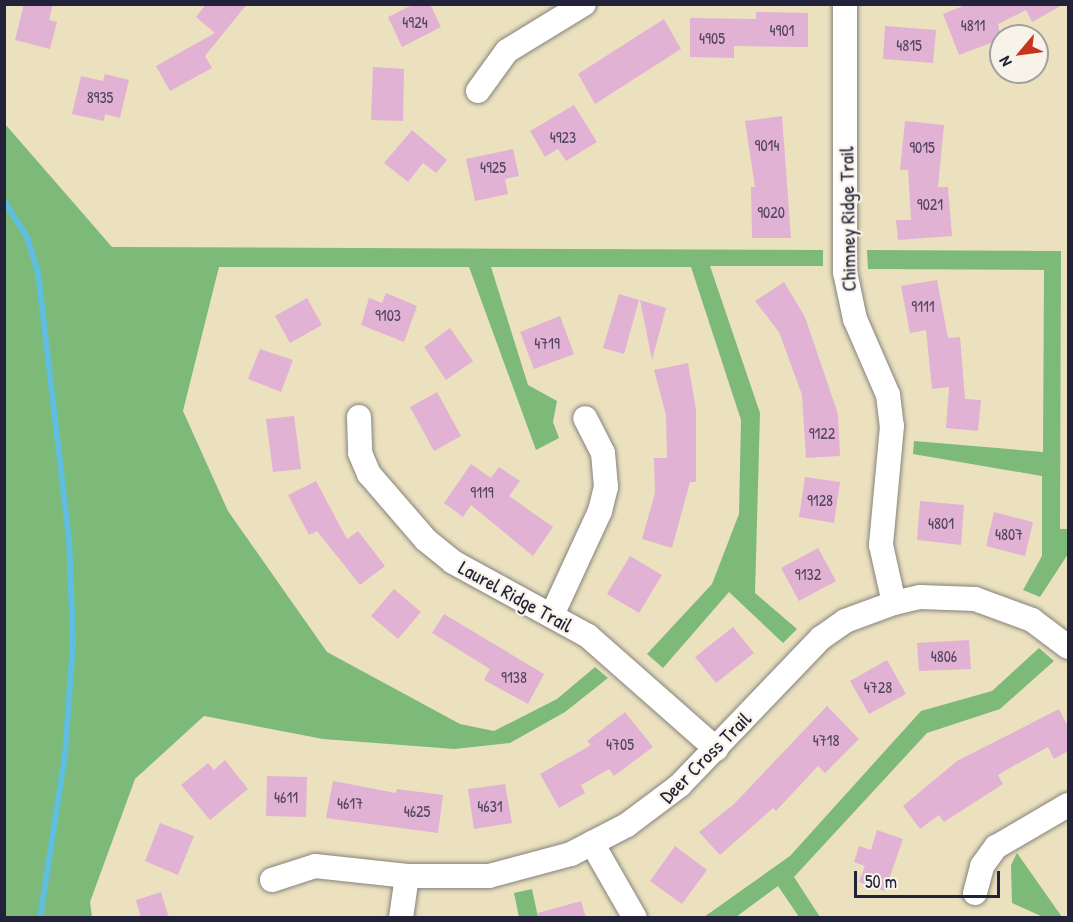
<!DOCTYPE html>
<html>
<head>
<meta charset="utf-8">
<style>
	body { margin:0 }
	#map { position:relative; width:1073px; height:922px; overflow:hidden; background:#ebe1bf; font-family:"Patrick Hand",sans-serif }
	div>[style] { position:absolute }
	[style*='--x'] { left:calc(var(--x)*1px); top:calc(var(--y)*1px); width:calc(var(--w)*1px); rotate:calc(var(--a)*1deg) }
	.forest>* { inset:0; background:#7db979 }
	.stream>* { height:6px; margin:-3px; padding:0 3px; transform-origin:3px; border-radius:3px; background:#60bfde }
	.building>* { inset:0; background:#e1b2d4 }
	.roads { filter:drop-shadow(0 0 2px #86827d) drop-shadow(0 0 2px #86827d) }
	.street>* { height:24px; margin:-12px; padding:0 12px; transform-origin:12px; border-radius:12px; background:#fff }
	span { translate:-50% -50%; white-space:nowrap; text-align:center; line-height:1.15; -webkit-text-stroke:4.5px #f7f3e8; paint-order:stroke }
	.number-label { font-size:16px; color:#524661 }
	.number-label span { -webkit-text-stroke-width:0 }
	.street-label { font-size:20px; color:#22223b }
	.frame { position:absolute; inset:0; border:6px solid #22223b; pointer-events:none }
	.north { position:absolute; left:989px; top:24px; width:60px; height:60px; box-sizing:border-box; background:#f7f3e8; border:2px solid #a29fa3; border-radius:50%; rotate:241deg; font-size:16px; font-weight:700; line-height:24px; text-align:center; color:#22223b }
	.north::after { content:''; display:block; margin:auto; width:21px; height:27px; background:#c8321e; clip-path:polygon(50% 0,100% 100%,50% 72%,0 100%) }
	.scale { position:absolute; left:854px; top:871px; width:146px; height:27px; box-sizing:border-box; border:3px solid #22223b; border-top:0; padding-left:8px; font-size:18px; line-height:21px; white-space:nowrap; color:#22223b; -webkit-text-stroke:4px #f7f3e8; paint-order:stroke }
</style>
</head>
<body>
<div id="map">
	<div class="forest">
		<i style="clip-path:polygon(5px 124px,112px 247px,823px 250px,823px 266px,710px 266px,760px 413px,755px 593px,797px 629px,783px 643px,729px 592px,663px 668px,647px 654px,712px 584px,739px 514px,741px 420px,691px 267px,491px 267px,528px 385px,557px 401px,553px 422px,559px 438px,536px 450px,469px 267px,219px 267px,183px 411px,228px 511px,327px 652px,460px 724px,494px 731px,557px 699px,595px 667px,608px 678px,565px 712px,510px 743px,454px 749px,323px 739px,204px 716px,135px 779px,90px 902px,92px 917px,5px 917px)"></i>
		<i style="clip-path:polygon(867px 250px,1061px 251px,1060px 529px,1068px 529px,1068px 554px,1040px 597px,1023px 590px,1042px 556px,1042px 476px,913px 454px,914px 441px,1043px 452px,1044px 270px,868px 269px)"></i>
		<i style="clip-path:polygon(1039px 648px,1054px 661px,1000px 709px,927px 733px,794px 877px,820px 917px,799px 917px,778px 886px,736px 917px,704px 917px,790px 856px,921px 711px,992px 691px)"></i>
		<i style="clip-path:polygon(1017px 853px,1062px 917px,1043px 917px,1012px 903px,1011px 865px)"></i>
		<i style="clip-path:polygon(532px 889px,538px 917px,519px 917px,514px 893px)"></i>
	</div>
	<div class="stream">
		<i style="--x:4;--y:201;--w:43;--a:57.4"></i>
		<i style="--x:27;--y:237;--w:37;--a:73"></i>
		<i style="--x:38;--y:272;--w:268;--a:83.4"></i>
		<i style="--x:69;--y:538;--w:103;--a:87.8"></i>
		<i style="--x:73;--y:641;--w:114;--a:94"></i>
		<i style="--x:65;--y:755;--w:165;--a:98.7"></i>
	</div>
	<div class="building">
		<i style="clip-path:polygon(24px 4px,53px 4px,49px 20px,57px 22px,50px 49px,15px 40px)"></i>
		<i style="clip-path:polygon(206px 4px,247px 4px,205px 56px,212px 68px,170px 91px,156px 66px,215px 33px,196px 17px)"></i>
		<i style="clip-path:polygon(414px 4px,430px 4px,441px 27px,402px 47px,388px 17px)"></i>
		<i style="clip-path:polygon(968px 4px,1064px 4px,1032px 22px,1026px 10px,998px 24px,1001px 39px,959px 55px,943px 14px)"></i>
		<i style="clip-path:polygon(756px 12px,808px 13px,808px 47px,734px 46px,734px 58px,690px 57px,690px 18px,756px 19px)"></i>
		<i style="clip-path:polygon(664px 19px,681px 49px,595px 104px,578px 74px)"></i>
		<i style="clip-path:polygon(885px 26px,936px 30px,933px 63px,883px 59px)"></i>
		<i style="clip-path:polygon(373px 67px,404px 69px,403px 121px,371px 120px)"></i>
		<i style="clip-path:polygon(105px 74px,129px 80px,120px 118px,105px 114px,104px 121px,72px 114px,81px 76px,103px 81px)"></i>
		<i style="clip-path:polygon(574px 105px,597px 142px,566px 161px,558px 149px,545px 157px,530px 131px)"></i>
		<i style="clip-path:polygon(782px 116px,791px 238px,752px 238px,751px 187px,755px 187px,745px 121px)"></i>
		<i style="clip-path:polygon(905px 121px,944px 125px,938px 187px,948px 187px,952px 236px,898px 240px,896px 220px,911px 220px,908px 170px,900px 170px)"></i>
		<i style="clip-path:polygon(412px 130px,447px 160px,436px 173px,423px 163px,408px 182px,384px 163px)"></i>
		<i style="clip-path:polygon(513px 149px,519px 176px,505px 179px,508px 194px,475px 201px,466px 159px)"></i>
		<i style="clip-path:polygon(937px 280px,948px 338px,960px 337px,965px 399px,981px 400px,978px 431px,946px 428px,949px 387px,932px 389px,926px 330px,910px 333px,901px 286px)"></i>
		<i style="clip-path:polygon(784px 282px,805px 317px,838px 414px,840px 456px,806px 458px,802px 395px,779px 332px,755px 301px)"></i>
		<i style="clip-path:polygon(386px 293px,417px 306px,404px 342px,361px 325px,369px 298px,382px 303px)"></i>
		<i style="clip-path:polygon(619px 294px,639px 300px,624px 354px,603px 348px)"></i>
		<i style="clip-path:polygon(307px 298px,322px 325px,290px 343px,275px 316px)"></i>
		<i style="clip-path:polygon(640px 300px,666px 308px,652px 360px)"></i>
		<i style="clip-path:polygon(560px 316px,574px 354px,534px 369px,520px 332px)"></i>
		<i style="clip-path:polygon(450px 328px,473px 361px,446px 380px,424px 347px)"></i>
		<i style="clip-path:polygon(260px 349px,293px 360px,281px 392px,248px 379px)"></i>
		<i style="clip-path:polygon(688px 363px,696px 409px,696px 482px,690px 482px,672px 548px,642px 539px,655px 493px,654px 458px,667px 458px,666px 415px,654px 370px)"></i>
		<i style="clip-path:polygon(437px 392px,461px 436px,434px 451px,410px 407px)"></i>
		<i style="clip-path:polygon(294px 416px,301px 469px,273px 472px,266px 419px)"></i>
		<i style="clip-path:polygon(471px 464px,491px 478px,499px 467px,520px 481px,509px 496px,553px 527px,533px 556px,471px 505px,463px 517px,444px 503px)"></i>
		<i style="clip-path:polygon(805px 477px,840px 482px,834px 523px,799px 517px)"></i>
		<i style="clip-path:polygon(316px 481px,347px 539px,358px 531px,385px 566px,360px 585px,317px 531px,309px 535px,288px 495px)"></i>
		<i style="clip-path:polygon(920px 501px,964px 505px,961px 545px,917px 540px)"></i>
		<i style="clip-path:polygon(994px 512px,1033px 522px,1025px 556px,986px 546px)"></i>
		<i style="clip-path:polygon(818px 548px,836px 581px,799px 601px,781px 568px)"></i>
		<i style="clip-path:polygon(630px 556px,662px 575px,639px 613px,607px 594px)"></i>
		<i style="clip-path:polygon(394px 589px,421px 612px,398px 639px,371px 616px)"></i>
		<i style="clip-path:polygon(444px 614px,544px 674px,528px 704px,484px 680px,490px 669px,432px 633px)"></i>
		<i style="clip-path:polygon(733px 627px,754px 653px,716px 683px,695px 657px)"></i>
		<i style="clip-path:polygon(969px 640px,971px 669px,919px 671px,917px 643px)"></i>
		<i style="clip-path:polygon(887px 660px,906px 694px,869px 714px,850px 681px)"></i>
		<i style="clip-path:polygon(827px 706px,859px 739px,825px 773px,818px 766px,776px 811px,773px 808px,720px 855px,699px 832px,734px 804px)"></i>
		<i style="clip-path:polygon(1059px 709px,1068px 727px,1068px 751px,1054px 759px,1048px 747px,1015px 765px,998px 775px,1003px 784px,944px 822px,939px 815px,920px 829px,903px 806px,957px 761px)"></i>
		<i style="clip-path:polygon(625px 712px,653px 747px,614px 776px,609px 769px,581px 785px,585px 793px,559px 808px,540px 774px,591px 745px,587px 741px)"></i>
		<i style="clip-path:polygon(225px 760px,248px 789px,210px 820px,181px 785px,208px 763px,214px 770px)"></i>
		<i style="clip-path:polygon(267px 776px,307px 777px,306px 817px,266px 816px)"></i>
		<i style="clip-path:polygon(333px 781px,396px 793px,397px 789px,443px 795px,438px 833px,326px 818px)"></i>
		<i style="clip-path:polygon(505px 784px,512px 823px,474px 829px,468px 789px)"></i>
		<i style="clip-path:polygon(160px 823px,194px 836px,178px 875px,145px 861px)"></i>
		<i style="clip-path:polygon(877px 830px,903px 839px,885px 891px,859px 882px,865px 866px,854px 862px,859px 846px,871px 850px)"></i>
		<i style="clip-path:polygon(675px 846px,707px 870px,682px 904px,650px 881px)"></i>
		<i style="clip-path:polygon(161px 892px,169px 918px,141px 918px,136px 900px)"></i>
		<i style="clip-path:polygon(581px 901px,586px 918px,538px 918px,538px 913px)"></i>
	</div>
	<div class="roads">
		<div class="street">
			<i style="--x:845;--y:4;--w:268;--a:90"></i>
			<i style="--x:845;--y:272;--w:48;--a:78"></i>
			<i style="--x:855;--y:319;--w:83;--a:66.5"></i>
			<i style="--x:888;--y:395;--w:31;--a:83"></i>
			<i style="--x:892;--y:426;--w:120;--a:95.3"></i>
			<i style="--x:881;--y:545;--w:59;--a:77.4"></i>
			<i style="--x:478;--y:91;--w:49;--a:-54.1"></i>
			<i style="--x:507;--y:51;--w:90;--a:-31.4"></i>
			<i style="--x:359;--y:417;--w:36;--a:88"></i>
			<i style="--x:360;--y:453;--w:23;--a:67"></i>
			<i style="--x:369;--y:474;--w:87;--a:49.2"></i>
			<i style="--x:426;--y:540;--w:35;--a:39"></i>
			<i style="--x:453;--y:562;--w:154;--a:28.7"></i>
			<i style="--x:588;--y:636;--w:171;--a:41.4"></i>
			<i style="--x:552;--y:615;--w:115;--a:-65.2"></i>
			<i style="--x:600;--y:511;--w:25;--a:-76"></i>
			<i style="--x:606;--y:487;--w:34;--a:-95"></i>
			<i style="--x:603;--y:453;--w:39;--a:-117"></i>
			<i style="--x:592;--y:843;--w:86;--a:60.2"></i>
			<i style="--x:272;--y:880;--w:45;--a:-18"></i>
			<i style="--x:315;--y:866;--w:93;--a:6.2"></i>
			<i style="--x:407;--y:876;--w:82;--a:0"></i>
			<i style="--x:489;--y:876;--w:85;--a:-15"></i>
			<i style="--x:571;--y:854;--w:63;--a:-27.4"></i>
			<i style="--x:627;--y:825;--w:65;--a:-36.9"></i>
			<i style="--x:679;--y:786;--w:205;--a:-46.2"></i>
			<i style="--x:821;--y:638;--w:29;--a:-35"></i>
			<i style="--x:845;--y:621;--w:52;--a:-20.2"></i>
			<i style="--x:894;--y:603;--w:27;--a:-13"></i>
			<i style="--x:920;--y:597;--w:55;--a:2.1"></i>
			<i style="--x:975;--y:599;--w:61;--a:20.2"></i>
			<i style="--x:1032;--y:620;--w:45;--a:36.9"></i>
			<i style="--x:975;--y:893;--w:28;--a:-75"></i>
			<i style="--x:982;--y:866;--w:24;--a:-54"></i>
			<i style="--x:996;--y:847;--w:83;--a:-30.3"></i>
			<i style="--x:401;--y:918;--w:42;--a:-81.9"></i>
		</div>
	</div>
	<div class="number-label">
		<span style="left:415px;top:22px">4924</span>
		<span style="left:973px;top:25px">4811</span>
		<span style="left:782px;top:30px">4901</span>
		<span style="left:712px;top:38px">4905</span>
		<span style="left:909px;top:45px">4815</span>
		<span style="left:100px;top:97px">8935</span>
		<span style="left:563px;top:137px">4923</span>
		<span style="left:767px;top:145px">9014</span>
		<span style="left:922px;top:147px">9015</span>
		<span style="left:493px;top:167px">4925</span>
		<span style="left:930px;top:204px">9021</span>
		<span style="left:771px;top:212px">9020</span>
		<span style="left:923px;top:306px">9111</span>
		<span style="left:388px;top:315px">9103</span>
		<span style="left:547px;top:343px">4719</span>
		<span style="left:822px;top:433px">9122</span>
		<span style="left:482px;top:492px">9119</span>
		<span style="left:820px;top:500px">9128</span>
		<span style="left:941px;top:523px">4801</span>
		<span style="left:1009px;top:534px">4807</span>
		<span style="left:808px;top:574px">9132</span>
		<span style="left:944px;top:656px">4806</span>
		<span style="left:514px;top:677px">9138</span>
		<span style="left:878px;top:687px">4728</span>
		<span style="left:826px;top:740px">4718</span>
		<span style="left:620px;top:744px">4705</span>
		<span style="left:286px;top:797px">4611</span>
		<span style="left:350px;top:803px">4617</span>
		<span style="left:490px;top:806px">4631</span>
		<span style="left:417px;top:811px">4625</span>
	</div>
	<div class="street-label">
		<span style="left:847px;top:219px;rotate:-91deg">Chimney Ridge Trail</span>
		<span style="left:516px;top:596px;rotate:29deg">Laurel Ridge Trail</span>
		<span style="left:705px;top:757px;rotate:-45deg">Deer Cross Trail</span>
	</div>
	<div class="frame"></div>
	<div class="north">N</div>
	<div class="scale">50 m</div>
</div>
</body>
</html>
